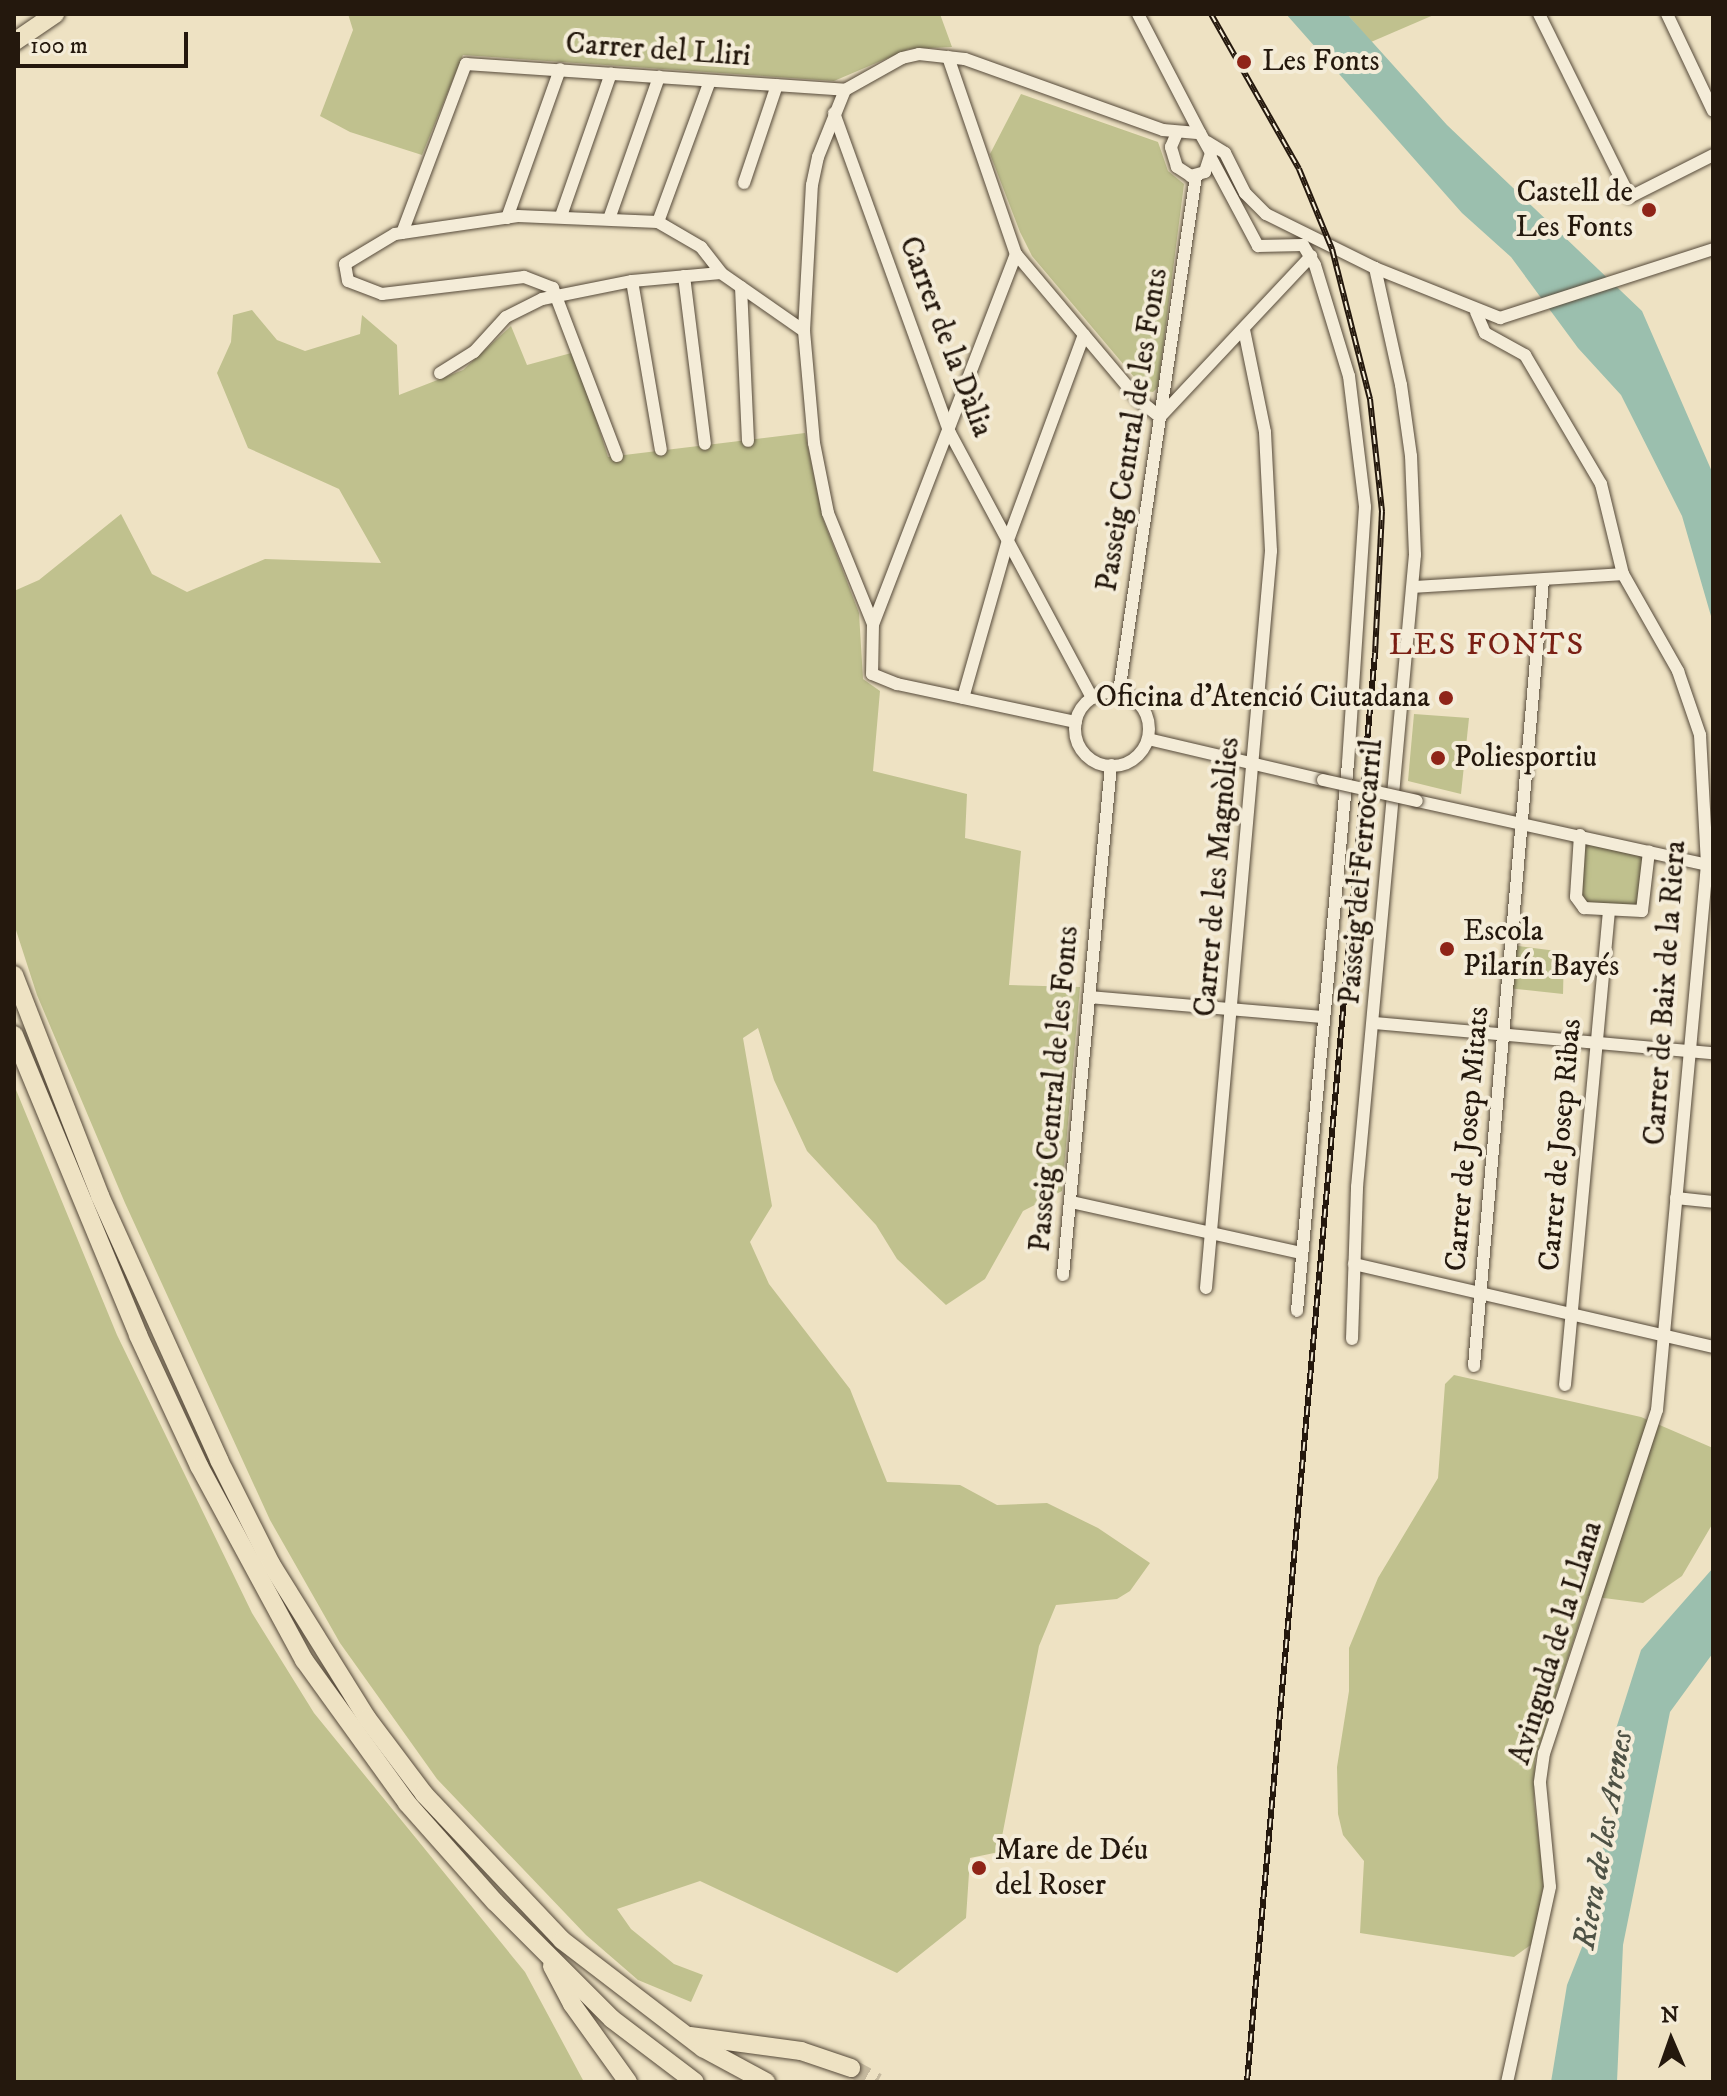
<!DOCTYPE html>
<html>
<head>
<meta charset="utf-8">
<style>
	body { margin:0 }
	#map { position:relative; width:1727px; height:2096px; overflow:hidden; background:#eee2c3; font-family:"IM FELL DW Pica",serif }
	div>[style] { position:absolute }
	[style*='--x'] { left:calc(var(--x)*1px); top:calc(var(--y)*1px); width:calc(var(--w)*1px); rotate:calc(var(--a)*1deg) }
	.green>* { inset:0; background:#c0c18e }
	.water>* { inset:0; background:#9bbfae }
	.highway-tunnel>* { height:18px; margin-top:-9px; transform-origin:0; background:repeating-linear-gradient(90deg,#c6ba9f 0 18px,transparent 0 27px) }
	.roads { filter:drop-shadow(0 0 2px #564a3a) drop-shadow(0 0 2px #564a3a) }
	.minor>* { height:12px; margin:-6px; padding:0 6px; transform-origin:6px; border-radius:6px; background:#f4ecd8 }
	.minor>.ring { margin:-6px; padding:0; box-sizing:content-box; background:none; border:12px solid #f4ecd8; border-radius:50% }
	.highway>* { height:18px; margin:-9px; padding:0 9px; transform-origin:9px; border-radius:9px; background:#eee2c3 }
	.rail>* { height:6px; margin-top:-3px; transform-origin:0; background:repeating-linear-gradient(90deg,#f4ecd8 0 9px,#24180d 0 18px); box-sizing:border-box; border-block:2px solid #24180d }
	.bridges { filter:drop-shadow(0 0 2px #564a3a) drop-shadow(0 0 2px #564a3a) }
	.minor-bridge>* { height:12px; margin:-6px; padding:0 6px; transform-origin:6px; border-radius:6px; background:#f4ecd8 }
	.dots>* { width:22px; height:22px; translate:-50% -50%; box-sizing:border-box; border:4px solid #f4ecd8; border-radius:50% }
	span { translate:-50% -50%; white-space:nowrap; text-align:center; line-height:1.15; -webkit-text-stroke:8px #f4ecd8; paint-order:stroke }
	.street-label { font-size:30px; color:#24180d }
	.poi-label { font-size:30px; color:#24180d }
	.left { translate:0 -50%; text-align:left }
	.right { translate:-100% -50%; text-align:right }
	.neighbourhood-label { font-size:32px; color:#7a1f14; letter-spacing:2px }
	.water-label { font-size:32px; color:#4e5245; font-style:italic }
	.frame { position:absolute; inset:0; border:16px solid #24180d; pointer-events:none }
	.north { position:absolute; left:1631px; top:2000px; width:80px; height:80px; -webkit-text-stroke:6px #f4ecd8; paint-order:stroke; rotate:358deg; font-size:22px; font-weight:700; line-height:32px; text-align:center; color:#24180d }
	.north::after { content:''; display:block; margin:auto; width:28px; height:36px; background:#24180d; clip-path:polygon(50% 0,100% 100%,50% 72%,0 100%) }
	.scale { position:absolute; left:16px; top:32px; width:172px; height:36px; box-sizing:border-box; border:4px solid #24180d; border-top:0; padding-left:10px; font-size:24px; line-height:28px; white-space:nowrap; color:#24180d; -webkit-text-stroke:6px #f4ecd8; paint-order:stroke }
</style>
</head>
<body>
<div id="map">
	<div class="green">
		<i style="clip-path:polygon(348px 14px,940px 14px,952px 47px,909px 49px,834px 81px,463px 55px,422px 155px,350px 132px,320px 116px,353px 30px)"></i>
		<i style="clip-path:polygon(1347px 14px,1436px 14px,1371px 42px)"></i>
		<i style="clip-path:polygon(1021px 94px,1158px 142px,1168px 171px,1184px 184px,1158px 387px,1153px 392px,1146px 391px,1032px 256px,1020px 232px,990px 154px)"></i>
		<i style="clip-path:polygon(252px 310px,277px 340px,305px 351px,360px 334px,362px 315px,397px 345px,399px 395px,463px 370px,511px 326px,527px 365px,575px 352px,608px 457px,805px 433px,823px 519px,859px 613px,863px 679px,880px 691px,873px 771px,967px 794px,965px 838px,1021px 851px,1009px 985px,1080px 987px,1062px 1191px,1023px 1211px,985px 1279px,946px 1305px,897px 1259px,876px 1225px,807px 1151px,774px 1080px,758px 1028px,743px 1038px,772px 1206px,750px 1242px,769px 1284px,850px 1389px,887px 1482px,960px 1485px,997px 1505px,1047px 1503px,1098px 1528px,1150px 1563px,1130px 1591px,1117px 1599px,1056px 1605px,1039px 1646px,999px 1852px,970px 1858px,966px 1918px,897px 1973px,700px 1881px,617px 1909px,631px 1929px,674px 1964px,703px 1975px,691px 2002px,638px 1980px,586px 1935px,437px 1779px,340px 1643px,270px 1520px,125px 1203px,37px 995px,14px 924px,14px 591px,39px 580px,121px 514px,152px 574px,187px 592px,265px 559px,381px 563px,339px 489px,248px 448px,217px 373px,231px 342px,233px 315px)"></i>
		<i style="clip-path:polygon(1414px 714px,1469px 718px,1461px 794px,1408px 781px)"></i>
		<i style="clip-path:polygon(1580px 835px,1649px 851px,1646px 907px,1592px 909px,1576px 897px)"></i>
		<i style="clip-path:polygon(1511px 945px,1564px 952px,1563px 994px,1507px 988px)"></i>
		<i style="clip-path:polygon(14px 1085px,117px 1335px,252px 1613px,314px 1713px,525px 1972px,584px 2082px,14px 2082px)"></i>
		<i style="clip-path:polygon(1454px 1375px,1641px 1417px,1713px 1448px,1713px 1523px,1682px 1576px,1643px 1603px,1588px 1596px,1535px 1760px,1534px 1801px,1544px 1884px,1532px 1944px,1514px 1957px,1360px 1933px,1364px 1861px,1343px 1835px,1338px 1814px,1337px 1767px,1349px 1691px,1349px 1648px,1378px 1578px,1438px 1478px,1445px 1384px)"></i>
	</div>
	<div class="water">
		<i style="clip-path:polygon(1286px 14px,1347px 14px,1447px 125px,1642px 311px,1713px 474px,1713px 623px,1682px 516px,1621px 395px,1578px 348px,1511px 257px,1462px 213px)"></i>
		<i style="clip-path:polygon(1713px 1568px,1713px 1653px,1670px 1712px,1623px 1945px,1617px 2082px,1551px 2082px,1567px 1985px,1599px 1904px,1602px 1851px,1618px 1799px,1615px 1732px,1641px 1650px)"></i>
	</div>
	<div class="highway-tunnel">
		<i style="--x:851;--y:2068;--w:30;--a:28"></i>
	</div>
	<div class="roads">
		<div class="minor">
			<i style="--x:1138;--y:14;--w:134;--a:62.5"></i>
			<i style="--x:1539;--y:14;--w:204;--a:63.6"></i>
			<i style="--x:1630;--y:197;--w:93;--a:-26.8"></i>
			<i style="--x:1667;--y:14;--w:107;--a:64.6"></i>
			<i style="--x:948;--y:57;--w:208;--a:71"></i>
			<i style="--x:1016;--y:254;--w:191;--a:49.9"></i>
			<i style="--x:1139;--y:400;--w:27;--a:39"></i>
			<i style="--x:1160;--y:417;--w:221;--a:-46.8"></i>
			<i style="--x:834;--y:113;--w:340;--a:70.1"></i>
			<i style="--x:950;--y:433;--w:301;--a:61.8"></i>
			<i style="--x:1207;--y:142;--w:21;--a:31"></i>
			<i style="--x:1225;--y:153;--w:45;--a:63.4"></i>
			<i style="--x:1245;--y:193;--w:30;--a:45"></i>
			<i style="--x:1266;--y:214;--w:122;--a:26.4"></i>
			<i style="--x:1375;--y:268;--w:135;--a:21.8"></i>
			<i style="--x:1500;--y:318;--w:224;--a:-17.9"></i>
			<i style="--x:1211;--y:158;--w:100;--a:61.9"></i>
			<i style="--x:1258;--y:246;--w:45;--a:-1.3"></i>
			<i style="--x:1303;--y:245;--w:23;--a:59"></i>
			<i style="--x:1315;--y:265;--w:116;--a:73"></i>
			<i style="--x:1349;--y:376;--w:132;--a:83"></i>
			<i style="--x:1365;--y:507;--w:257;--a:93.8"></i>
			<i style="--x:1348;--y:763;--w:550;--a:95.32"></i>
			<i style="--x:744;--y:183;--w:103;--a:-71.4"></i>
			<i style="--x:561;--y:216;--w:151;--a:-70.7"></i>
			<i style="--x:507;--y:218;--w:158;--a:-70.4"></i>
			<i style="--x:609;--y:219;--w:151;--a:-70.6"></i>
			<i style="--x:658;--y:222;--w:150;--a:-69.8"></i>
			<i style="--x:402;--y:233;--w:181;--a:-69.3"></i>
			<i style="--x:466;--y:64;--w:380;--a:3.9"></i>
			<i style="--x:1016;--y:254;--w:397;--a:111.1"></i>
			<i style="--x:873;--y:624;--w:50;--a:91.1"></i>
			<i style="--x:872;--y:674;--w:27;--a:22"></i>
			<i style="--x:897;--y:684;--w:183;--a:12"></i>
			<i style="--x:684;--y:276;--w:169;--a:82.9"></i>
			<i style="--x:632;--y:281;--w:171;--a:80.3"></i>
			<i style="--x:741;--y:287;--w:154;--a:87.4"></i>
			<i style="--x:1476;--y:312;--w:23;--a:67"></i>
			<i style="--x:1485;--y:333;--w:46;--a:28.8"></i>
			<i style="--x:1525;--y:355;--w:150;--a:59.5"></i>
			<i style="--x:1601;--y:484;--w:93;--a:76.3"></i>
			<i style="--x:1623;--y:574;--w:112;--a:60.4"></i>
			<i style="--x:1678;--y:671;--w:68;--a:71"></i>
			<i style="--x:1700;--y:735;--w:129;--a:86.9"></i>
			<i style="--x:1707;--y:864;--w:548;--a:95.23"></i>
			<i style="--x:1657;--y:1410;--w:361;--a:108.2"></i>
			<i style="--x:1544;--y:1753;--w:30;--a:98"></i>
			<i style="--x:1540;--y:1783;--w:104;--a:84.5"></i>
			<i style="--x:1550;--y:1887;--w:200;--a:102.4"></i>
			<i style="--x:440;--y:373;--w:40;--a:-32"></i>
			<i style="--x:474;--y:352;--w:47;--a:-47.6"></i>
			<i style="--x:506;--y:317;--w:40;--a:-26.6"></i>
			<i style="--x:542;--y:299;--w:92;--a:-11.3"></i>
			<i style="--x:632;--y:281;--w:89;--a:-5.1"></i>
			<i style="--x:617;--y:456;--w:180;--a:-110.9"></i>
			<i style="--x:553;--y:288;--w:31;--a:-159"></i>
			<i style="--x:524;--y:277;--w:143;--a:173.2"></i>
			<i style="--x:382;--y:294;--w:36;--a:-159"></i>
			<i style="--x:348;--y:281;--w:17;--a:-100"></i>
			<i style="--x:345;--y:264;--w:58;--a:-31"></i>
			<i style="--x:395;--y:234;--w:124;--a:-8.3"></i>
			<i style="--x:518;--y:216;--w:140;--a:2.5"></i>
			<i style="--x:658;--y:222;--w:50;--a:30.2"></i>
			<i style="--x:701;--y:247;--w:33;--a:52"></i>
			<i style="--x:721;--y:273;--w:101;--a:34.9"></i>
			<i style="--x:1413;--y:587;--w:210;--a:-3.5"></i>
			<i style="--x:873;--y:624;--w:120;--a:-112.1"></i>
			<i style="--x:828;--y:513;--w:71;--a:-101.3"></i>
			<i style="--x:814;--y:443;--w:112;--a:-95.1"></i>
			<i style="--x:804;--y:331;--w:146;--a:-86.9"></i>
			<i style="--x:812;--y:185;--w:29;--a:-78"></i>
			<i style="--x:818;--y:157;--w:72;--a:-68.1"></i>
			<i style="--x:845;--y:90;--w:65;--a:-29.3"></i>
			<i style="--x:902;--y:58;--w:17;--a:-13"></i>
			<i style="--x:919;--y:54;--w:46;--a:6.2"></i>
			<i style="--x:965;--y:59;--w:210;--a:19.7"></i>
			<i style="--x:1163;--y:130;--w:37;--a:5"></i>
			<i style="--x:1200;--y:133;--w:23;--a:61"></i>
			<i style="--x:1211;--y:153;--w:20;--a:108"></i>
			<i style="--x:1205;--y:172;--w:15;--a:164"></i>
			<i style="--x:1191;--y:176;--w:17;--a:-147"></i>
			<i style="--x:1177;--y:167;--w:21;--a:-107"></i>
			<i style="--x:1171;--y:147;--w:15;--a:-67"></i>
			<i style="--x:1119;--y:692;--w:522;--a:-81.51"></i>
			<i class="ring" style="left:1075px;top:692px;width:62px;height:62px"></i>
			<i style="--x:963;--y:698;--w:164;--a:-74.1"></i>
			<i style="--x:1008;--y:540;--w:219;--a:-69.7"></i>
			<i style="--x:1148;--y:739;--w:180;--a:13.2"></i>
			<i style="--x:1417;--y:801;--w:303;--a:12.4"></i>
			<i style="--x:1580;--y:835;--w:62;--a:93.7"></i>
			<i style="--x:1576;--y:897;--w:14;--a:54"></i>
			<i style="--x:1584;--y:908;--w:58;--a:3"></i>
			<i style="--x:1642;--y:911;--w:60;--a:-83.3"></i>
			<i style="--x:1089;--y:997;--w:234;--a:4.9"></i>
			<i style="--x:1375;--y:1023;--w:339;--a:5.1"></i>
			<i style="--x:1676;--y:1198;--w:37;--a:6"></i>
			<i style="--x:1071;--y:1202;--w:236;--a:12.5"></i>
			<i style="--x:1354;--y:1264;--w:368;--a:13"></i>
			<i style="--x:1063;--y:1275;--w:512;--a:-84.62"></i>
			<i style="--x:1206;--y:1288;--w:740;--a:-84.96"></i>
			<i style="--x:1271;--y:551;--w:119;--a:-92.9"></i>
			<i style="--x:1265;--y:432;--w:104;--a:-101.6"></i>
			<i style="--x:1352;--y:1339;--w:152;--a:-88.1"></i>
			<i style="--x:1357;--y:1187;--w:635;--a:-84.76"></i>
			<i style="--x:1415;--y:555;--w:99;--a:-92.3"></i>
			<i style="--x:1411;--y:456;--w:72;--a:-98"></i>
			<i style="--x:1401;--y:385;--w:120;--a:-102.5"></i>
			<i style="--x:1474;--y:1366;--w:788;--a:-84.98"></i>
			<i style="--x:1565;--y:1385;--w:477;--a:-84.7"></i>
		</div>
		<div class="highway">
			<i style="--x:14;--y:42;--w:50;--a:-34.3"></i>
			<i style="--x:14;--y:975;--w:237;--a:68.7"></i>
			<i style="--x:100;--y:1196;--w:290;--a:65.7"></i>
			<i style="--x:219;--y:1460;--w:116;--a:63.4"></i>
			<i style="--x:271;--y:1564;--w:181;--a:58.1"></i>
			<i style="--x:367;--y:1718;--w:95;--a:53.1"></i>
			<i style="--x:424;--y:1794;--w:201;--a:46.6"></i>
			<i style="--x:562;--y:1940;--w:178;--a:37.5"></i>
			<i style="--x:703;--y:2048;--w:72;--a:28.4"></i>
			<i style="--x:14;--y:1035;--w:325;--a:67.5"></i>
			<i style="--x:138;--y:1335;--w:145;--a:65"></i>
			<i style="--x:199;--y:1466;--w:221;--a:61.6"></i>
			<i style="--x:304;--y:1660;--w:176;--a:54.2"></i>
			<i style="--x:407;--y:1803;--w:132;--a:48.4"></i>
			<i style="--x:495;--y:1902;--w:165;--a:45"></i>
			<i style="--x:612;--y:2019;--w:104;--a:37.2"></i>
			<i style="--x:552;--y:1966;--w:43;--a:62.2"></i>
			<i style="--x:572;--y:2004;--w:96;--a:54.3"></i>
			<i style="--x:690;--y:2036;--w:112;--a:7.7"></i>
			<i style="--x:801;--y:2051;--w:53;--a:18.8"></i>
		</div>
	</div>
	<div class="rail">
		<i style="--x:1211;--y:14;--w:178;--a:60.4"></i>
		<i style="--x:1299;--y:169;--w:87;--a:67.6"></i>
		<i style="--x:1332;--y:249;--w:155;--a:75.8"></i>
		<i style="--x:1370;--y:399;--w:113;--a:83.9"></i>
		<i style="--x:1382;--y:511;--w:142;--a:92.8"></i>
		<i style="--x:1375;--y:653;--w:1435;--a:95.12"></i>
	</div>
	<div class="bridges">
		<div class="minor-bridge">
			<i style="--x:1323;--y:780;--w:96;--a:12.6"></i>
		</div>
	</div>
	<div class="dots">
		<i style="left:1244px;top:62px;background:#8f2418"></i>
		<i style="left:1649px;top:210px;background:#8f2418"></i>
		<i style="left:1446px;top:698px;background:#8f2418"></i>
		<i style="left:1438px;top:758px;background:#8f2418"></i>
		<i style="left:1447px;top:949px;background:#8f2418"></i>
		<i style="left:979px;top:1868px;background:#8f2418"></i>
	</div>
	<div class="street-label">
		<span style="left:658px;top:51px;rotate:4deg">Carrer del Lliri</span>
		<span style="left:945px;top:337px;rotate:69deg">Carrer de la Dàlia</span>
		<span style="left:1133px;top:430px;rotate:-81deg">Passeig Central de les Fonts</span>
		<span style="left:1362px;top:872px;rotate:-85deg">Passeig del Ferrocarril</span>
		<span style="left:1218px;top:877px;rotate:-85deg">Carrer de les Magnòlies</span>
		<span style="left:1666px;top:993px;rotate:-86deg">Carrer de Baix de la Riera</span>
		<span style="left:1055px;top:1089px;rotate:-85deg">Passeig Central de les Fonts</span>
		<span style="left:1468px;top:1139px;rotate:-85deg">Carrer de Josep Mitats</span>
		<span style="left:1561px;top:1145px;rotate:-85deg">Carrer de Josep Ribas</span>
		<span style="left:1557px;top:1643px;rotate:-73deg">Avinguda de la Llana</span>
	</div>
	<div class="poi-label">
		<span class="left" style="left:1262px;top:62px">Les Fonts</span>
		<span class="right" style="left:1633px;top:210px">Castell de<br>Les Fonts</span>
		<span class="right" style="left:1430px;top:698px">Oficina d'Atenció Ciutadana</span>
		<span class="left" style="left:1454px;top:758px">Poliesportiu</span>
		<span class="left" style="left:1463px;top:949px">Escola<br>Pilarín Bayés</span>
		<span class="left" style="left:995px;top:1868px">Mare de Déu<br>del Roser</span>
	</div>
	<div class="neighbourhood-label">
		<span style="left:1487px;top:645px">LES FONTS</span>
	</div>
	<div class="water-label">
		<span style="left:1604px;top:1840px;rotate:-80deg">Riera de les Arenes</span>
	</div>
	<div class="frame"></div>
	<div class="north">N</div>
	<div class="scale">100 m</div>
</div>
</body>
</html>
